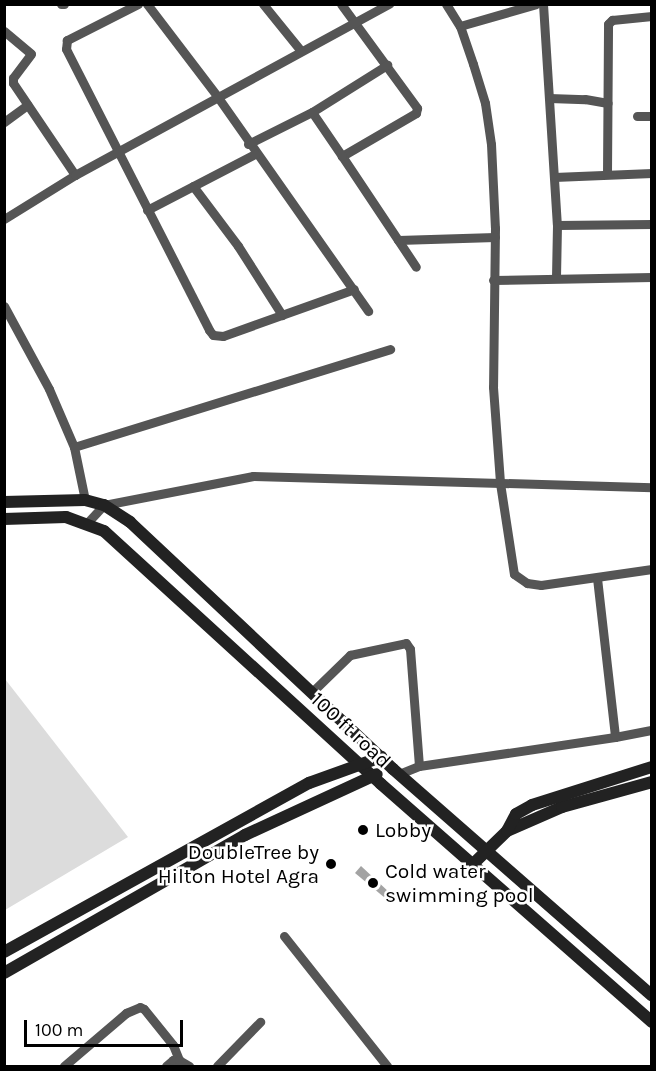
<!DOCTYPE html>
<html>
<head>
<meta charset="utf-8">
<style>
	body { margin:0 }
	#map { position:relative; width:656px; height:1071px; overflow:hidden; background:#fff; font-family:Karla,sans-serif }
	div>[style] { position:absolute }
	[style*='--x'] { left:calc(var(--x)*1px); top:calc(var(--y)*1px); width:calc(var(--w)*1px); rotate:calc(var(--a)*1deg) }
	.green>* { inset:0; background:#dcdcdc }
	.water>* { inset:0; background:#a3a3a3 }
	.street>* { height:9px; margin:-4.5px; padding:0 4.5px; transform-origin:4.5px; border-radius:4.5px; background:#555 }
	.secondary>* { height:12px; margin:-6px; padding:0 6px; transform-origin:6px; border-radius:6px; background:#222 }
	.dots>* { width:16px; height:16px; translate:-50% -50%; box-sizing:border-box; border:3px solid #fff; border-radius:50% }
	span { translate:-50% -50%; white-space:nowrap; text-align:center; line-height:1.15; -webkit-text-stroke:5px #fff; paint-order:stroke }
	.street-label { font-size:21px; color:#000 }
	.poi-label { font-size:21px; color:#000 }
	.left { translate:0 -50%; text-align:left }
	.right { translate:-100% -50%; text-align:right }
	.frame { position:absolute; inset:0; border:6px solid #000; pointer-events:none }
	.scale { position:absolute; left:24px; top:1020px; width:159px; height:27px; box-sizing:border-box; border:3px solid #000; border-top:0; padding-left:8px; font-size:18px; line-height:21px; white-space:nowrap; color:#000; -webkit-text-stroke:4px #fff; paint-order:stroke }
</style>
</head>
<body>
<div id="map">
	<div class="green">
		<i style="clip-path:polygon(5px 679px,128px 837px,5px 910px,4px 910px)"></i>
	</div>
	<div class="water">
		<i style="clip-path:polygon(361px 866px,390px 893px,385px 898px,355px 873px)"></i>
	</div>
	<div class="street">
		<i style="--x:61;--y:4;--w:3;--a:0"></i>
		<i style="--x:138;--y:4;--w:80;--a:153.1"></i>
		<i style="--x:67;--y:40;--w:9;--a:96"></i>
		<i style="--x:66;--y:49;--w:315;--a:63"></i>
		<i style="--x:209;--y:330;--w:6;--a:51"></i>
		<i style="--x:213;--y:335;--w:10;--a:6"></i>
		<i style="--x:223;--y:336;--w:139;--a:-19.7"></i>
		<i style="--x:147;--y:4;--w:116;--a:52.7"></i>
		<i style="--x:217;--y:96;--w:263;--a:54.9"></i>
		<i style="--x:263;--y:4;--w:60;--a:51"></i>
		<i style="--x:341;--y:4;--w:129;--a:53.8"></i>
		<i style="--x:417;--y:108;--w:5;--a:101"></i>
		<i style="--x:416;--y:113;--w:86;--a:149.8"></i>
		<i style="--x:342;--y:156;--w:133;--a:56.3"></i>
		<i style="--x:446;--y:4;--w:26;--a:58"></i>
		<i style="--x:460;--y:26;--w:40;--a:71.1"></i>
		<i style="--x:473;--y:64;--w:41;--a:72.9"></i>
		<i style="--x:485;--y:103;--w:41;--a:81.7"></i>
		<i style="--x:491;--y:144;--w:84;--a:87.3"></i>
		<i style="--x:495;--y:228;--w:159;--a:90.7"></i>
		<i style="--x:493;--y:387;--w:96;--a:85.8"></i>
		<i style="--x:500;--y:483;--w:92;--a:81.3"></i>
		<i style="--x:514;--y:574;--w:16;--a:35"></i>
		<i style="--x:527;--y:583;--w:14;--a:8"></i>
		<i style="--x:541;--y:585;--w:112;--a:-8.2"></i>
		<i style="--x:543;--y:4;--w:221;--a:86.4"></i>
		<i style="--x:557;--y:225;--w:53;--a:91.1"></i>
		<i style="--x:460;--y:26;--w:79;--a:-16.1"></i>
		<i style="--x:4;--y:31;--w:35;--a:40"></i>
		<i style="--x:31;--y:54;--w:30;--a:127"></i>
		<i style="--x:13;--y:78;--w:5;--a:90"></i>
		<i style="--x:13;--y:83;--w:111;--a:56"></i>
		<i style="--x:549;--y:98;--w:36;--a:2"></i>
		<i style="--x:585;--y:99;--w:23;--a:10"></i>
		<i style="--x:637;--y:116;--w:15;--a:0"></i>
		<i style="--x:4;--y:122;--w:29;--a:-36"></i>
		<i style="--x:248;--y:144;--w:72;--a:-26.6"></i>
		<i style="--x:342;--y:156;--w:53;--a:-124.3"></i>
		<i style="--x:312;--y:112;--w:89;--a:-32.1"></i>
		<i style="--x:607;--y:174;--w:150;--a:-89.6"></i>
		<i style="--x:608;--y:24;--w:6;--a:-45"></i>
		<i style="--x:612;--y:20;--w:40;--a:-5.7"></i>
		<i style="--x:554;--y:177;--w:98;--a:-2.3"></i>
		<i style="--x:193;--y:186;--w:75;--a:53.1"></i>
		<i style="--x:238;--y:246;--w:82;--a:57.5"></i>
		<i style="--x:147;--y:210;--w:122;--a:-27.4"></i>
		<i style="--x:4;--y:219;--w:84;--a:-31.8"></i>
		<i style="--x:75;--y:175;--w:358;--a:-28.6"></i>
		<i style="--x:557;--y:225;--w:95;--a:-0.6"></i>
		<i style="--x:398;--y:240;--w:97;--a:-1.8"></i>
		<i style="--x:493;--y:280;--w:159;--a:-1.1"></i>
		<i style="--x:4;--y:306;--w:94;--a:61.5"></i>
		<i style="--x:49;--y:389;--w:63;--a:66.7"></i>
		<i style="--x:74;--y:447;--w:54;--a:78.3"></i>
		<i style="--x:74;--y:447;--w:331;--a:-17.2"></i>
		<i style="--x:87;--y:523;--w:25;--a:-47"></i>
		<i style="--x:104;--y:505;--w:152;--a:-11"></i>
		<i style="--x:253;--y:476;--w:399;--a:1.6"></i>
		<i style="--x:597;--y:578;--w:160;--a:83.5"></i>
		<i style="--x:615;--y:737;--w:38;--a:-11"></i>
		<i style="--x:313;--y:691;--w:52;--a:-44.2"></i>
		<i style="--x:350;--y:655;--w:57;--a:-12.1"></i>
		<i style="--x:406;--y:643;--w:7;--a:56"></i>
		<i style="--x:410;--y:649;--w:117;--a:85.6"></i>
		<i style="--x:399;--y:774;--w:22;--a:-22"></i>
		<i style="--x:419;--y:766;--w:198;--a:-8.4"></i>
		<i style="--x:284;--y:936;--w:166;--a:51.6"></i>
		<i style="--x:64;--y:1066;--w:82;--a:-40.5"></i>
		<i style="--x:126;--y:1013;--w:15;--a:-23"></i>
		<i style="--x:140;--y:1007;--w:4;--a:27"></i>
		<i style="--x:144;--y:1009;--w:46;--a:51.1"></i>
		<i style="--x:173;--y:1045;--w:16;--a:68"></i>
		<i style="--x:166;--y:1066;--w:9;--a:-41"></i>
		<i style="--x:173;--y:1060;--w:6;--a:0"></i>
		<i style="--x:179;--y:1060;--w:12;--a:31"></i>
		<i style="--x:217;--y:1066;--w:62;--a:-45.7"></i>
	</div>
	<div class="secondary">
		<i style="--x:4;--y:502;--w:81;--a:-1.4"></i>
		<i style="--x:85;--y:500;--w:20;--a:15"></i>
		<i style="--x:104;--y:505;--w:31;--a:33"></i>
		<i style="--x:130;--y:522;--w:361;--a:43.2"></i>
		<i style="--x:393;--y:769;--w:344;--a:41.2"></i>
		<i style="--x:4;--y:519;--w:62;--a:-1.8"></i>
		<i style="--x:66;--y:517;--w:40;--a:20.2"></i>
		<i style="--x:104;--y:531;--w:375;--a:42.4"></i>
		<i style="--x:381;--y:784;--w:361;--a:41.3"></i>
		<i style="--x:507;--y:831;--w:60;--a:-23.6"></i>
		<i style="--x:562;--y:807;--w:93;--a:-15.5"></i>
		<i style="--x:473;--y:864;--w:47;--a:-44.1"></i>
		<i style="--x:507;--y:831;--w:19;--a:-62"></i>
		<i style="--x:516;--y:814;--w:18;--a:-29"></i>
		<i style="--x:532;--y:805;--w:126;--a:-17.6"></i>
		<i style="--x:4;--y:952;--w:349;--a:-29"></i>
		<i style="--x:309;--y:783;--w:77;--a:-19.9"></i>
		<i style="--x:4;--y:973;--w:278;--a:-29.8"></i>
		<i style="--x:245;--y:835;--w:145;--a:-24.8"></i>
	</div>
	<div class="dots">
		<i style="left:363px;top:830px;background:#000"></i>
		<i style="left:331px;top:864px;background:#000"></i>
		<i style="left:373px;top:883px;background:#000"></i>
	</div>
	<div class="street-label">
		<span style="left:351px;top:730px;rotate:43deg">100 ft road</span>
	</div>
	<div class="poi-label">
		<span class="left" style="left:375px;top:830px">Lobby</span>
		<span class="right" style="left:319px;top:864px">DoubleTree by<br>Hilton Hotel Agra</span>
		<span class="left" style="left:385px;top:883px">Cold water<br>swimming pool</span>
	</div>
	<div class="frame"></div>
	<div class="scale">100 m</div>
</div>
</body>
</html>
